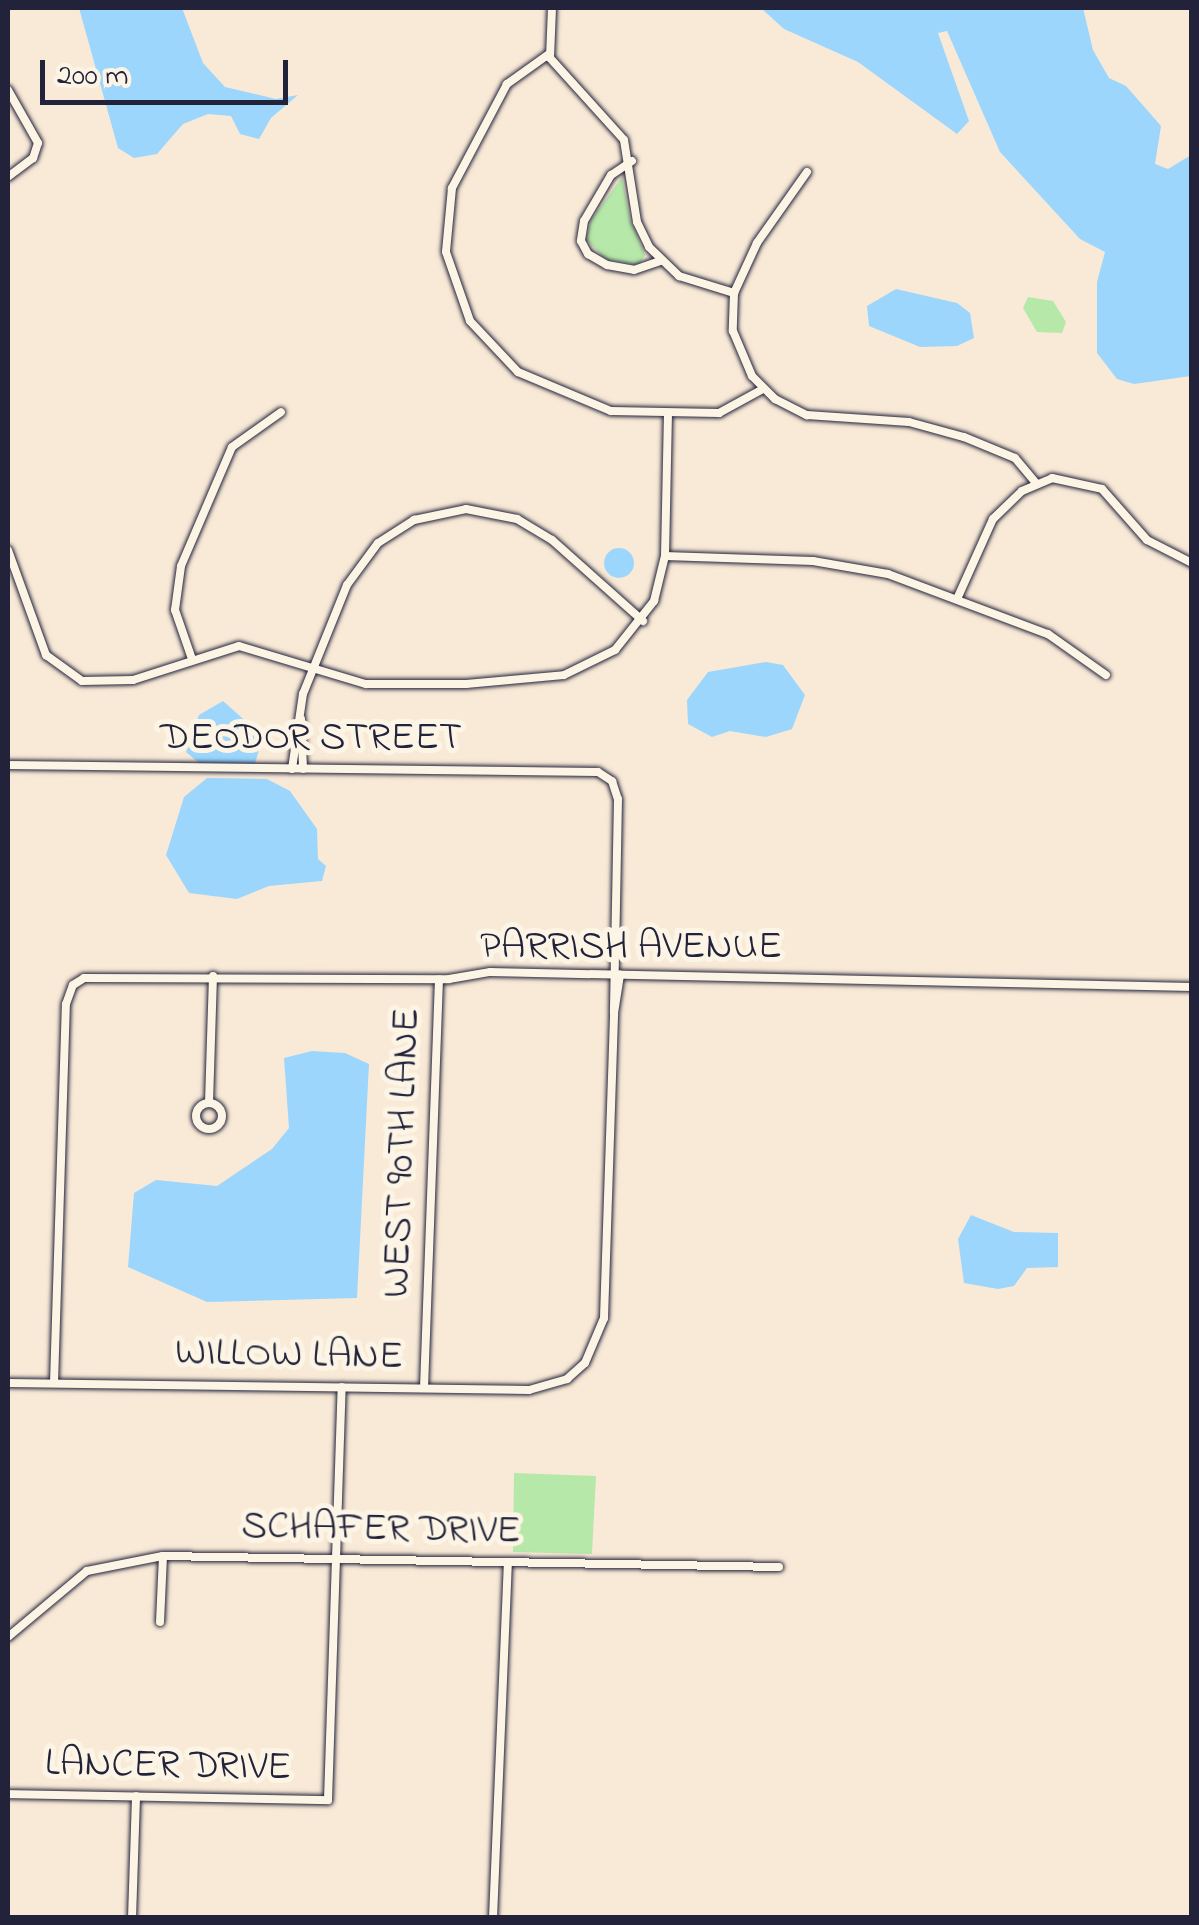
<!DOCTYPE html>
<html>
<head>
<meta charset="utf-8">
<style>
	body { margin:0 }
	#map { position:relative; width:1199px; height:1925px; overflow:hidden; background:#f9ead7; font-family:"Indie Flower",sans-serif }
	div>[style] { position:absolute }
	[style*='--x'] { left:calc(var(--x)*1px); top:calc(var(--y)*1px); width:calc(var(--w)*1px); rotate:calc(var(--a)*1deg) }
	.green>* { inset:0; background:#b6e8a9 }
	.water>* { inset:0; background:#9cd6fc }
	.round { border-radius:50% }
	.roads { filter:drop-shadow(0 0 2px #22223b) drop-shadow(0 0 2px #22223b) }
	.street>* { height:8px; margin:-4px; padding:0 4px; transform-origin:4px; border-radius:4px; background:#fcf5e5 }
	.street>.ring { margin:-4px; padding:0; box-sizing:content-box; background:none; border:8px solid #fcf5e5; border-radius:50% }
	span { translate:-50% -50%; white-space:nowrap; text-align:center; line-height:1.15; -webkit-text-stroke:10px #fcf5e5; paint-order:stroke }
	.street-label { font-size:40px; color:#22223b }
	.frame { position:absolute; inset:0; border:10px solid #22223b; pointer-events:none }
	.scale { position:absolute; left:40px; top:60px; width:248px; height:45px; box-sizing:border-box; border:5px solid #22223b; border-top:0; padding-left:12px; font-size:30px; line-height:35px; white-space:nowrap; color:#22223b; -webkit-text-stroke:8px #fcf5e5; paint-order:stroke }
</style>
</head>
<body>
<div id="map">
	<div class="green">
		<i style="clip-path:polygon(622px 177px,630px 220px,645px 255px,639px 265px,605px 259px,586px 239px,591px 220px)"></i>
		<i style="clip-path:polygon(1028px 297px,1053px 301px,1066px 322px,1062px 333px,1037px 332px,1023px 308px)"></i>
		<i style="clip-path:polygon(514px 1473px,596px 1476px,592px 1554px,513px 1552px)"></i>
	</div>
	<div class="water">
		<i style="clip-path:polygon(79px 8px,182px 8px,203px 63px,225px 87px,276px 99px,298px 95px,271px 118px,259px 139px,240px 134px,231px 116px,208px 114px,183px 124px,157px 154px,134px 158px,118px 148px)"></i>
		<i style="clip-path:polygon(761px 8px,1083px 8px,1093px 50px,1109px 78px,1126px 86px,1161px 126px,1155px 164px,1168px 169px,1191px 155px,1191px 376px,1134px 384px,1117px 379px,1097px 353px,1097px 282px,1105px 252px,1080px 239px,1000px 152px,947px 31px,938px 33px,969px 121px,957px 134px,858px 62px,784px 29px)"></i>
		<i style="clip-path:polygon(896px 289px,957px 303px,970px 313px,974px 338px,957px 346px,920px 347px,869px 326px,867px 306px)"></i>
		<i class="round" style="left:604px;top:548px;width:30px;height:30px"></i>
		<i style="clip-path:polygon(766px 662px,783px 665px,805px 695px,792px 729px,766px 737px,730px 731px,712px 737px,688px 724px,687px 700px,708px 672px)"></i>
		<i style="clip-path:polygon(223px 701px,250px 725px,260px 746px,255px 764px,199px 763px,186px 752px,199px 715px)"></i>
		<i style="clip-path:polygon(207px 778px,267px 779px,290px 791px,317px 829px,318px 859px,326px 866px,322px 881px,269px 886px,237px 899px,189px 893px,166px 855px,184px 797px)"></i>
		<i style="clip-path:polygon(312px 1051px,345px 1053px,369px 1064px,357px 1298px,207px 1302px,128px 1267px,134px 1193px,156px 1180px,217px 1186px,272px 1149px,289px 1128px,284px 1058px)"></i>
		<i style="clip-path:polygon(971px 1215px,1014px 1232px,1058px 1233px,1058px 1267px,1027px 1268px,1014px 1286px,998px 1289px,964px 1283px,958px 1239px)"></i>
	</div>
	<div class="roads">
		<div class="street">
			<i style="--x:552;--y:8;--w:50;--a:92.3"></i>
			<i style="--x:550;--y:58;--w:110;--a:47.9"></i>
			<i style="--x:624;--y:140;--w:83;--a:81"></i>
			<i style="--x:637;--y:222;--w:28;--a:64"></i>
			<i style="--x:649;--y:247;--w:42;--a:44"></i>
			<i style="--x:679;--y:276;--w:58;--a:17.2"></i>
			<i style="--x:549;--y:54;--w:52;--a:144.5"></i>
			<i style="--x:507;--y:84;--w:118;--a:117.9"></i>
			<i style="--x:452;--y:188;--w:64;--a:95.4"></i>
			<i style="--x:446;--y:252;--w:73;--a:70.8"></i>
			<i style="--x:470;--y:321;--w:70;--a:46.7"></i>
			<i style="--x:518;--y:372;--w:101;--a:22.8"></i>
			<i style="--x:611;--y:411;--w:108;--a:1.1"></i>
			<i style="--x:719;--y:413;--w:50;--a:-28.6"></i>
			<i style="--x:8;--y:90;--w:61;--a:60.5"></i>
			<i style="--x:38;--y:143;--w:16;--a:108"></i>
			<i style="--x:33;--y:158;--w:31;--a:143"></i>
			<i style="--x:632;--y:161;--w:25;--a:146"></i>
			<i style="--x:611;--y:175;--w:53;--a:120.4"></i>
			<i style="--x:584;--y:221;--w:20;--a:99"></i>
			<i style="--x:581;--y:241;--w:15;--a:62"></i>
			<i style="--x:588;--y:254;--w:22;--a:30"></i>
			<i style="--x:607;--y:265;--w:27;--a:10"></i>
			<i style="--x:634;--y:270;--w:28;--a:-19"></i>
			<i style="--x:807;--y:172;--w:87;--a:125.2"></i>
			<i style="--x:757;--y:243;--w:55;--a:114.7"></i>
			<i style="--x:734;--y:293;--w:38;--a:92"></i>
			<i style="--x:733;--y:331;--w:49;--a:67.1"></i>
			<i style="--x:752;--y:376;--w:33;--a:45"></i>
			<i style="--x:775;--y:399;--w:36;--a:27"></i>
			<i style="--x:807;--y:415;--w:102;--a:3.9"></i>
			<i style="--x:909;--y:422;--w:57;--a:15.3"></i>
			<i style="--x:964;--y:437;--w:55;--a:22.4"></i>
			<i style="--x:1015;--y:458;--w:33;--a:50"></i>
			<i style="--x:8;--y:550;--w:112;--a:70.1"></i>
			<i style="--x:46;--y:655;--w:44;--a:35.8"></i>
			<i style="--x:82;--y:681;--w:51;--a:-1.1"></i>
			<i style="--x:133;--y:680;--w:111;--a:-17.8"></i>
			<i style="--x:239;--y:646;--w:133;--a:16.7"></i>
			<i style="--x:366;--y:684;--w:100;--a:0"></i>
			<i style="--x:466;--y:684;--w:98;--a:-5.2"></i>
			<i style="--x:564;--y:675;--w:57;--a:-26.1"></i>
			<i style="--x:615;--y:650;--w:63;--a:-51.5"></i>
			<i style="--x:654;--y:601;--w:46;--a:-76.3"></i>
			<i style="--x:665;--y:556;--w:142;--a:-88.8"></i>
			<i style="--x:665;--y:556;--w:148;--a:1.9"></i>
			<i style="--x:813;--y:561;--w:76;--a:9.8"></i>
			<i style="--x:888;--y:574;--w:171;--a:20.6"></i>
			<i style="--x:1048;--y:634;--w:71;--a:35.3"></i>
			<i style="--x:957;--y:599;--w:88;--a:-65.8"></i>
			<i style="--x:993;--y:519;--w:40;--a:-44"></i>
			<i style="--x:1022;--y:491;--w:33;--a:-23"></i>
			<i style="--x:1052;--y:478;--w:51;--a:12.4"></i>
			<i style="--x:1102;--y:489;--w:68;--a:48.6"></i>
			<i style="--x:1147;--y:540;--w:51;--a:27.1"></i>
			<i style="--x:192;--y:659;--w:52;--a:-109.1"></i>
			<i style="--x:175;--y:610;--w:44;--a:-82.2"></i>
			<i style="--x:181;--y:566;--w:129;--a:-66.8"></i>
			<i style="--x:232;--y:447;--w:60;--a:-35.5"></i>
			<i style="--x:301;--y:719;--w:50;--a:87.7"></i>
			<i style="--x:8;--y:765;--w:590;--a:0.68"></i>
			<i style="--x:598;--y:772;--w:17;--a:33"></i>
			<i style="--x:612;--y:781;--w:19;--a:72"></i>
			<i style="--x:618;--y:799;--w:214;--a:91.1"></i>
			<i style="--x:614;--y:1013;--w:39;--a:-81"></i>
			<i style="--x:292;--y:769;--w:76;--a:-81.7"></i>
			<i style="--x:303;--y:694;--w:118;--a:-68"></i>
			<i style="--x:347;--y:585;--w:52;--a:-53.6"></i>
			<i style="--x:378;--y:543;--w:43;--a:-32.6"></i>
			<i style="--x:414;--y:520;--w:53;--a:-11.9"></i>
			<i style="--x:466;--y:509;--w:52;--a:11.1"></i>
			<i style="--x:517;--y:519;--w:41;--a:31"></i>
			<i style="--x:552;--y:540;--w:122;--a:41.7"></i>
			<i class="ring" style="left:196px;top:1103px;width:18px;height:18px"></i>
			<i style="--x:209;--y:1103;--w:127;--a:-88.2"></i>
			<i style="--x:8;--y:1383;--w:521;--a:0.77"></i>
			<i style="--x:529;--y:1390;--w:40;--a:-16"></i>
			<i style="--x:567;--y:1379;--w:24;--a:-42"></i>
			<i style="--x:585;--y:1363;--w:49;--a:-67.1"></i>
			<i style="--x:604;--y:1318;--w:305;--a:-88.1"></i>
			<i style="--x:54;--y:1383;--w:379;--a:-88.2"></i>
			<i style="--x:66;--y:1004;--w:20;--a:-70"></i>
			<i style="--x:73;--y:985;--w:13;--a:-32"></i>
			<i style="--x:84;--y:978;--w:365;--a:0.2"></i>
			<i style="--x:449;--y:979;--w:42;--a:-9.7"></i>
			<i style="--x:490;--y:972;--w:702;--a:1.22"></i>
			<i style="--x:424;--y:1388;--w:409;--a:-87.9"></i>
			<i style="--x:160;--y:1622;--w:66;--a:-87.4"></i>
			<i style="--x:8;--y:1637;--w:103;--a:-39.9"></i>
			<i style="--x:87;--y:1571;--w:77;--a:-11.2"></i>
			<i style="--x:163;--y:1556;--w:616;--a:1.02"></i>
			<i style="--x:8;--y:1794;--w:320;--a:1.1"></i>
			<i style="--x:328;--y:1800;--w:413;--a:-88.1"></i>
			<i style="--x:132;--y:1918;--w:122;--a:-88.1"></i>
			<i style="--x:493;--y:1918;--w:356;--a:-87.6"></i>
		</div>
	</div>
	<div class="street-label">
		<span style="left:311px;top:739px">DEODOR STREET</span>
		<span style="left:631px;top:948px">PARRISH AVENUE</span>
		<span style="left:403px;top:1153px;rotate:-88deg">WEST 90TH LANE</span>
		<span style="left:289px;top:1356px;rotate:1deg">WILLOW LANE</span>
		<span style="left:381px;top:1530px;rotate:1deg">SCHAFER DRIVE</span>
		<span style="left:168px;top:1767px;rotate:1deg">LANCER DRIVE</span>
	</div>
	<div class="frame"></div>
	<div class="scale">200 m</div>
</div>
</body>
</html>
